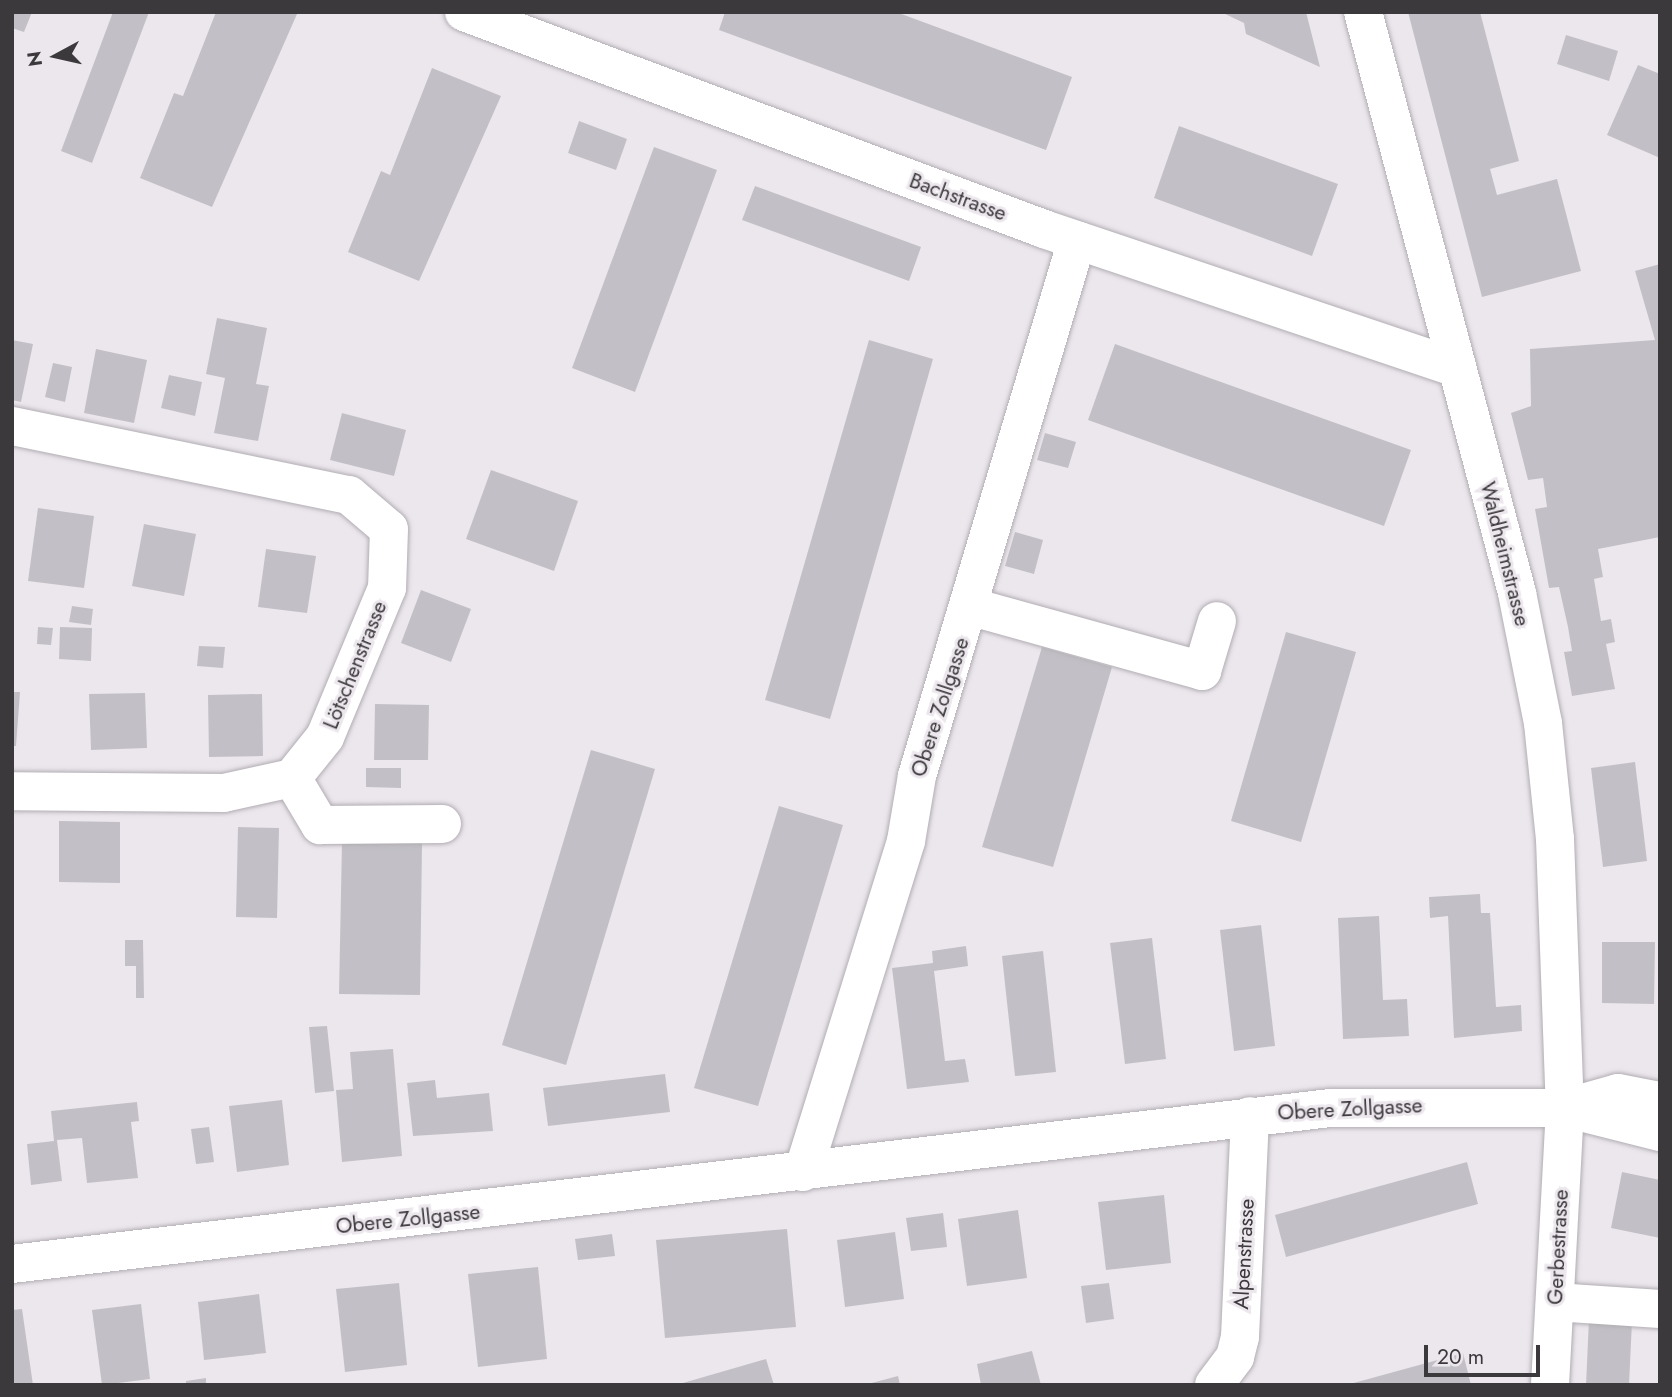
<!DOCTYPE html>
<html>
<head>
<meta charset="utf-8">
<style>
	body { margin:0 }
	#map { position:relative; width:1672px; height:1397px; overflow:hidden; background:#ece7ed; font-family:Jost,sans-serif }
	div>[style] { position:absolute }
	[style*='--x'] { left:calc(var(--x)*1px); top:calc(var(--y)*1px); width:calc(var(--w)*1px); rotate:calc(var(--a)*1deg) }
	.building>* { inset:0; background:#c2c0c6 }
	.roads { filter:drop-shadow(0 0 2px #b1adb3) drop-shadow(0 0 2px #b1adb3) }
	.minor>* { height:38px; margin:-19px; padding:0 19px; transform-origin:19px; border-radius:19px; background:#fff }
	span { translate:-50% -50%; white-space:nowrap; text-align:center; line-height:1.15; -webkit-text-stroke:6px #ece7ed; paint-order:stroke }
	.street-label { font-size:21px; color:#3b393c }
	.frame { position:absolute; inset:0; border:14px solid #3b393c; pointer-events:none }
	.north { position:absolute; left:21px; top:21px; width:70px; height:70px; -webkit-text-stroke:5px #ece7ed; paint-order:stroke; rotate:262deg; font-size:19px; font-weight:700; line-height:28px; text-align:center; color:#3b393c }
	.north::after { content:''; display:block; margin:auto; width:24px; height:32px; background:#3b393c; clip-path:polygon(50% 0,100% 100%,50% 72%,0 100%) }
	.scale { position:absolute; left:1424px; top:1345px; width:116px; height:32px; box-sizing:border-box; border:4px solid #3b393c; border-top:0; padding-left:9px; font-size:21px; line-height:24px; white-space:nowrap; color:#3b393c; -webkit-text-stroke:5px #ece7ed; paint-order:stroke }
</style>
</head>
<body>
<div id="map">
	<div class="building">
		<i style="clip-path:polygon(12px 12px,32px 12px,24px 32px,12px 28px)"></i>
		<i style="clip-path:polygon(113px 12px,149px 12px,92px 163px,61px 151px)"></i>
		<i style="clip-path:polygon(216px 12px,297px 14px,212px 207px,140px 178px,174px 93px,183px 96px)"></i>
		<i style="clip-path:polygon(725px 12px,896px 12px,1072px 77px,1046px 150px,719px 30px)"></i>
		<i style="clip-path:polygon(1221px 12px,1306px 12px,1320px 67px,1246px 34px,1244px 23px)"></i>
		<i style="clip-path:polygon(1408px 12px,1480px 12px,1519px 161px,1490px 169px,1497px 195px,1557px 179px,1581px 271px,1482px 297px)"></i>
		<i style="clip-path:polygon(1566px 35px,1618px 51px,1609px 81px,1557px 64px)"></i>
		<i style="clip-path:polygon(1638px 65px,1660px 74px,1660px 158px,1607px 135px)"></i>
		<i style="clip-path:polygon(432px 68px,501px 96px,419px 281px,348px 252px,381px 171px,390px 175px)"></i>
		<i style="clip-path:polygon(579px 121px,627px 139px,616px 170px,568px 153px)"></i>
		<i style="clip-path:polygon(1179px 126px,1338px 184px,1312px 256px,1154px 198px)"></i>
		<i style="clip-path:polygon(654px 147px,717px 170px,635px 392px,572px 368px)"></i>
		<i style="clip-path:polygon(755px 186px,921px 247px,909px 281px,742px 220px)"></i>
		<i style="clip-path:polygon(1660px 264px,1660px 537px,1598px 549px,1603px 577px,1594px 579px,1601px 621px,1611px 619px,1615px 642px,1606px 644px,1615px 689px,1572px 696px,1564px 652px,1572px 651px,1568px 627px,1559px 587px,1549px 588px,1535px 509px,1547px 507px,1543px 478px,1528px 480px,1511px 413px,1531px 406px,1530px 349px,1655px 340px,1635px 271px)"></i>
		<i style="clip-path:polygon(217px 318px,267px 328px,256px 384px,269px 386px,258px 441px,214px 433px,225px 378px,206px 374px)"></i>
		<i style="clip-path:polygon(12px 340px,33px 344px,21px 402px,12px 400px)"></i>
		<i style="clip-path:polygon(869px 340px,933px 359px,830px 719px,765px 700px)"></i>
		<i style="clip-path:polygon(1115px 344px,1411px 450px,1384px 526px,1088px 420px)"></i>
		<i style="clip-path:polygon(96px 349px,147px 360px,134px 423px,84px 413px)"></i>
		<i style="clip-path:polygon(53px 363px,72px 367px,65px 402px,45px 397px)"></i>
		<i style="clip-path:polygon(169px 375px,202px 382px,195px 416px,161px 408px)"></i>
		<i style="clip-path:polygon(342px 413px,406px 430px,394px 476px,330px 460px)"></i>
		<i style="clip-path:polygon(1045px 433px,1076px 442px,1068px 468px,1037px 460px)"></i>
		<i style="clip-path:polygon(491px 470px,578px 501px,554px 571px,466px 539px)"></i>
		<i style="clip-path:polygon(38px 508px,94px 516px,84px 588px,28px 581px)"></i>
		<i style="clip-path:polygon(144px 524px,196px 534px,184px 596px,132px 586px)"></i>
		<i style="clip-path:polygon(1015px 532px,1043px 540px,1034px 574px,1005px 566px)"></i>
		<i style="clip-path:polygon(266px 549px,316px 556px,307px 613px,258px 607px)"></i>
		<i style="clip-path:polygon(421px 590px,471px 609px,451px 662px,401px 643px)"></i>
		<i style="clip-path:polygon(72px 606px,93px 609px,91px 625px,69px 622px)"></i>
		<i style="clip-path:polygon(38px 627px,53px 628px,51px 645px,37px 644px)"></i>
		<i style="clip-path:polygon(60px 627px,92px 628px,91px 661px,59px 659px)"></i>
		<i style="clip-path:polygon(1286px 632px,1356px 652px,1301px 842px,1231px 821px)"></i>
		<i style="clip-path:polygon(199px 646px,225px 647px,223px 668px,197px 666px)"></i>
		<i style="clip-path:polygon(1042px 647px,1112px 667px,1053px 867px,982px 847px)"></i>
		<i style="clip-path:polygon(12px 692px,20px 692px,16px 746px,12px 746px)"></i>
		<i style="clip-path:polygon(145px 693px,147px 748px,91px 750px,89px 694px)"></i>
		<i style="clip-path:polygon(262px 694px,263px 756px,209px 757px,208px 695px)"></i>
		<i style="clip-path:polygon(375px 704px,429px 705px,428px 760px,374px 760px)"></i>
		<i style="clip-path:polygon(591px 750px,655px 769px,566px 1065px,502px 1045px)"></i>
		<i style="clip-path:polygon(1635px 762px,1647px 861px,1603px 867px,1591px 768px)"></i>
		<i style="clip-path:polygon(366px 768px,401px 768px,401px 788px,366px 787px)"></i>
		<i style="clip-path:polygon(779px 806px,843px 825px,758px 1106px,694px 1088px)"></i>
		<i style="clip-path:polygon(59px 821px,120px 822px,120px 883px,59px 882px)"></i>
		<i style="clip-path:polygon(238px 827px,279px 828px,277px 918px,236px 917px)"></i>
		<i style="clip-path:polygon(342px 842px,422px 843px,420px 995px,339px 994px)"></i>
		<i style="clip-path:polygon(1480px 894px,1481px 913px,1490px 913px,1496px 1007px,1521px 1005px,1522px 1031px,1454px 1038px,1448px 916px,1430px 918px,1429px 897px)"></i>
		<i style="clip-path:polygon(1379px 916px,1383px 1000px,1407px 999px,1409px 1036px,1343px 1039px,1338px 918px)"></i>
		<i style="clip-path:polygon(1261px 925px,1275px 1046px,1234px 1051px,1220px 930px)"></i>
		<i style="clip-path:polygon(1152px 938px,1166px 1059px,1125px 1064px,1110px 943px)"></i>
		<i style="clip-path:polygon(125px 940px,143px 940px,144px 998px,136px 998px,136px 966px,125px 966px)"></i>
		<i style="clip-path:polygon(1602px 942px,1655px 942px,1654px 1004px,1602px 1003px)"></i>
		<i style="clip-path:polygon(966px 946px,968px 966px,934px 971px,945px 1061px,965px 1059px,969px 1082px,907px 1089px,892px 968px,933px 963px,932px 951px)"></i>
		<i style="clip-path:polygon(1043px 951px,1056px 1072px,1015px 1076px,1002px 956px)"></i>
		<i style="clip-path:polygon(327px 1026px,334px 1091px,315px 1093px,309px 1027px)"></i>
		<i style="clip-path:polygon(393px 1049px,402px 1156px,342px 1162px,336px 1090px,353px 1089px,350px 1052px)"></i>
		<i style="clip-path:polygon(665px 1074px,670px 1112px,548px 1126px,543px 1088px)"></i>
		<i style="clip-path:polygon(435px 1080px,437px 1098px,489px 1093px,493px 1131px,413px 1136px,407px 1083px)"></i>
		<i style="clip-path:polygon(282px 1100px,289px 1165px,237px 1172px,229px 1106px)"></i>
		<i style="clip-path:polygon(137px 1102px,139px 1121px,131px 1122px,138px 1178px,87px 1183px,82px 1138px,57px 1140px,62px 1181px,31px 1185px,27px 1144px,54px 1141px,51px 1111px)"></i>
		<i style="clip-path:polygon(209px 1127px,214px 1162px,196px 1164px,191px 1129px)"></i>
		<i style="clip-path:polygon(1467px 1162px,1478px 1204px,1286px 1257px,1275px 1215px)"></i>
		<i style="clip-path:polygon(1622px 1172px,1660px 1180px,1660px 1238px,1611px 1228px)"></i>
		<i style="clip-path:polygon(1164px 1195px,1171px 1263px,1106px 1270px,1098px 1202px)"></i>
		<i style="clip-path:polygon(1018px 1210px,1027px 1278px,967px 1286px,958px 1219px)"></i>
		<i style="clip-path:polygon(943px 1213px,947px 1247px,911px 1251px,906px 1218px)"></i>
		<i style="clip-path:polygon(787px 1229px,796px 1327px,665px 1338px,656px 1240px)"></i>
		<i style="clip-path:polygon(895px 1232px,904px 1299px,845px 1307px,837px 1240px)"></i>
		<i style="clip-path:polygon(612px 1234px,615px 1256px,578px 1260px,575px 1239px)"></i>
		<i style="clip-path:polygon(538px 1267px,547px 1359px,478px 1367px,468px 1274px)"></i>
		<i style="clip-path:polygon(399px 1283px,407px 1365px,345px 1372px,336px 1289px)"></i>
		<i style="clip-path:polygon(1109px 1283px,1114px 1319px,1086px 1323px,1081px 1286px)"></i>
		<i style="clip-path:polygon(259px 1294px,266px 1353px,204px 1360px,198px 1302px)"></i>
		<i style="clip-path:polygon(141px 1304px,150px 1379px,102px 1385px,92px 1310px)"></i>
		<i style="clip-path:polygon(22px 1309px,33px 1385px,12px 1385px,12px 1310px)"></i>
		<i style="clip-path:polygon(1589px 1319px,1632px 1321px,1629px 1385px,1586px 1385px)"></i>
		<i style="clip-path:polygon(1032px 1351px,1041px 1385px,981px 1385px,977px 1364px)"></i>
		<i style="clip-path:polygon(1463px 1353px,1471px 1385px,1350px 1385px,1350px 1384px)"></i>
		<i style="clip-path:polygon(766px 1359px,774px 1385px,683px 1385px,683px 1383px)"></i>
		<i style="clip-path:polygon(898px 1376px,900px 1385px,869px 1385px,868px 1384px)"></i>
		<i style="clip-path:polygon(206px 1378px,206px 1385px,186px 1385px,186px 1381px)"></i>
	</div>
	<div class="roads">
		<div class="minor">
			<i style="--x:464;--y:12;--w:619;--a:20.51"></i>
			<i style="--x:1044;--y:229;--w:436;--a:18.6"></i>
			<i style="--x:1363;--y:12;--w:601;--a:75.15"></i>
			<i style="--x:1517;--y:593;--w:133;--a:78.7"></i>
			<i style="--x:1543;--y:723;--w:117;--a:84.1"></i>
			<i style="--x:1555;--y:839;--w:269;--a:87.9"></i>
			<i style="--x:1565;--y:1108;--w:277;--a:93.1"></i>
			<i style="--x:12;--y:426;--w:344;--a:11.6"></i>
			<i style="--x:349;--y:495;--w:52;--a:40.4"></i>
			<i style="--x:389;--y:529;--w:59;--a:91.9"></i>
			<i style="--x:387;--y:588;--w:161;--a:112.6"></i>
			<i style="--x:325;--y:737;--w:53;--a:128.8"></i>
			<i style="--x:292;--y:778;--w:70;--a:167.6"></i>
			<i style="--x:224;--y:793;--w:212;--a:-179.5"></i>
			<i style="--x:972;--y:607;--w:239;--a:15.5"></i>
			<i style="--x:1202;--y:671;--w:52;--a:-73.3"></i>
			<i style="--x:292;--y:778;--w:55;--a:59.2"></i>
			<i style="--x:320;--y:825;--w:122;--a:-0.5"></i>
			<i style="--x:1565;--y:1108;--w:55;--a:-15.8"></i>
			<i style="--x:1618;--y:1093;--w:43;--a:10.8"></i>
			<i style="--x:803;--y:1172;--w:347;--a:-72.7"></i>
			<i style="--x:906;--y:841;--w:66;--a:-80.4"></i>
			<i style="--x:917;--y:776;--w:559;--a:-73.38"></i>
			<i style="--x:12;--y:1264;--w:1327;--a:-6.75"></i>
			<i style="--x:1330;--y:1108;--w:235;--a:0"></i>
			<i style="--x:1565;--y:1108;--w:98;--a:14.2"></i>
			<i style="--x:1555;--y:1302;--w:105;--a:3.8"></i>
			<i style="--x:1214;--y:1385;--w:35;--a:-53"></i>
			<i style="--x:1235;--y:1357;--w:21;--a:-76"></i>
			<i style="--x:1240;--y:1337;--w:221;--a:-87.4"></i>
		</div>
	</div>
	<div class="street-label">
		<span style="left:958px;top:197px;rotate:20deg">Bachstrasse</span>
		<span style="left:1505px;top:554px;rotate:76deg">Waldheimstrasse</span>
		<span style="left:355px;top:665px;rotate:-68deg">Lötschenstrasse</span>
		<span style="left:940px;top:707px;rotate:-72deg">Obere Zollgasse</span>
		<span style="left:1350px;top:1109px;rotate:-3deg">Obere Zollgasse</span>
		<span style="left:408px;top:1219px;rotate:-6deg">Obere Zollgasse</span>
		<span style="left:1558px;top:1247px;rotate:-87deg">Gerbestrasse</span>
		<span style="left:1244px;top:1254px;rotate:-87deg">Alpenstrasse</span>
	</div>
	<div class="frame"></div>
	<div class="north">N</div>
	<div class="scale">20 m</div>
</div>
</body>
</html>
